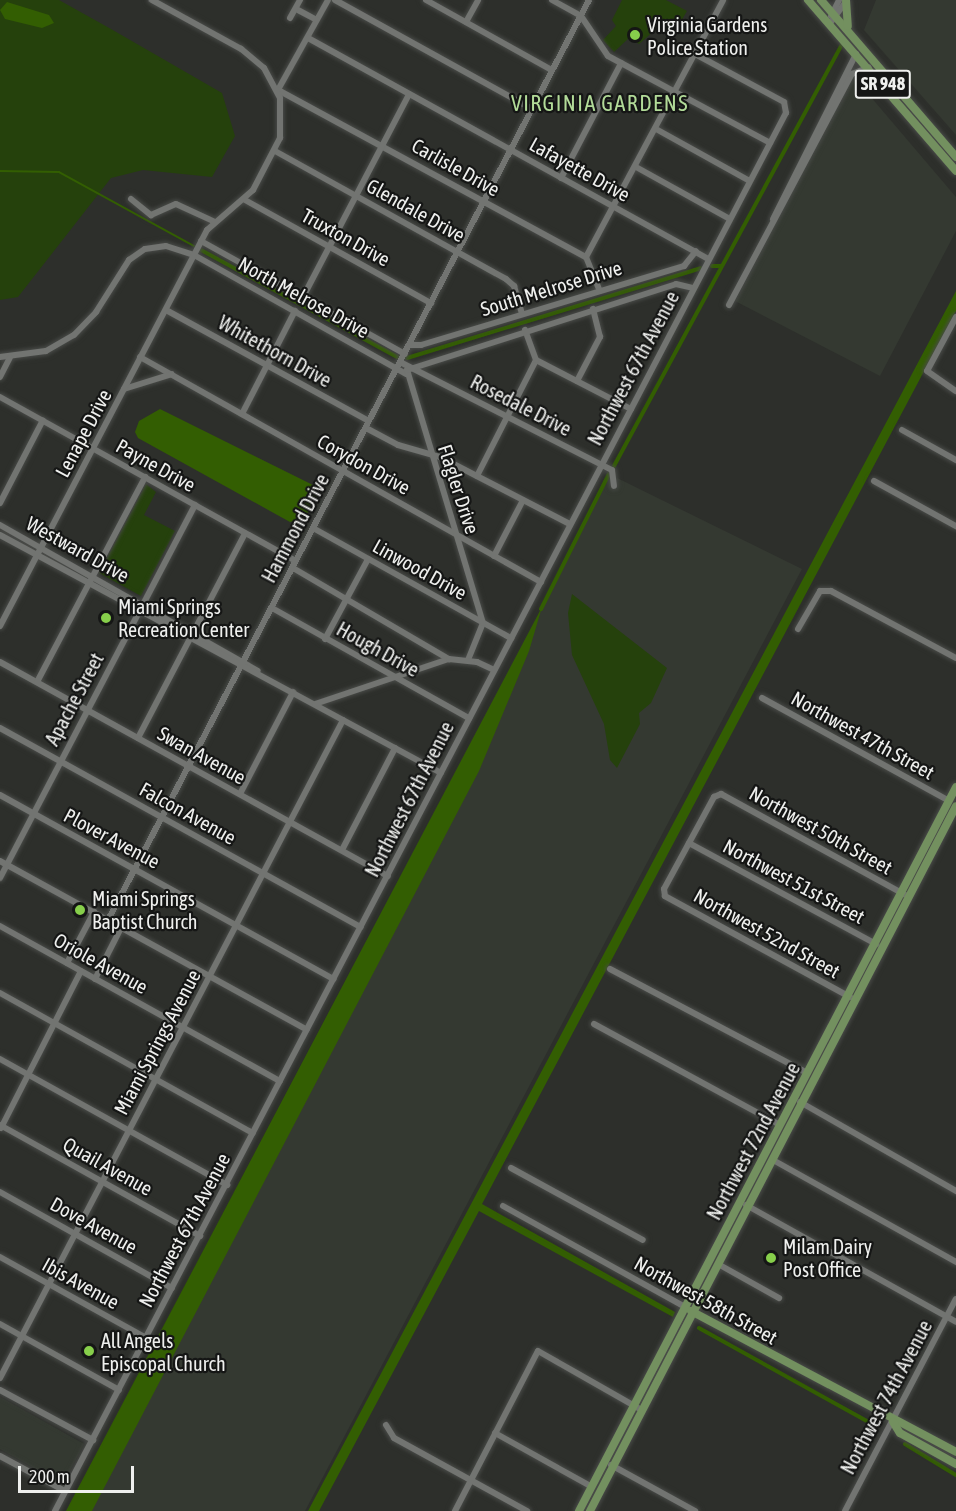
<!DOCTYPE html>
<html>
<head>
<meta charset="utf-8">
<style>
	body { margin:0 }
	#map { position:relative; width:956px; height:1511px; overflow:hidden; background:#2d2f2b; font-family:"Asap Condensed",sans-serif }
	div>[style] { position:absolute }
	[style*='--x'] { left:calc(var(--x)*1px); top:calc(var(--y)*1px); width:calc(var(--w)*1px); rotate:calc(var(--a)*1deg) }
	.built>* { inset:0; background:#343931 }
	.green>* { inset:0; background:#25410c }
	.water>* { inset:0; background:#335e02 }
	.stream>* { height:1.5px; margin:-0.75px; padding:0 0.75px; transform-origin:0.75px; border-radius:0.75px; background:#335e02 }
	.canal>* { height:4px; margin:-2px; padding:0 2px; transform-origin:2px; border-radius:2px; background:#335e02 }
	.roads { filter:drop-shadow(0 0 2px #494b48) drop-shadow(0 0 2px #494b48) }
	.minor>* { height:6px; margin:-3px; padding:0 3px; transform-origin:3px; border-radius:3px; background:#727471 }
	.major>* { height:8px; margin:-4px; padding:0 4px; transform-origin:4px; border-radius:4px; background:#73905f }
	.dots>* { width:16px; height:16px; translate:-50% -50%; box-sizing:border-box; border:3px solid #151615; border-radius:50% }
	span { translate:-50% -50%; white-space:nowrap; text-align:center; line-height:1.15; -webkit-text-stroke:4.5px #151615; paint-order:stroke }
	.shield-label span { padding:2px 4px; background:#151615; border:2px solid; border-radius:4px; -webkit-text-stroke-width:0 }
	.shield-label { font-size:18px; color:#eff0ee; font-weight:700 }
	.poi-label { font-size:20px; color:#eff0ee }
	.left { translate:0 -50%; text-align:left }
	.street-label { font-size:20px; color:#eff0ee }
	.quarter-label { font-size:22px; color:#b2db98; letter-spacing:1.5px }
	.scale { position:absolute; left:18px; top:1466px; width:116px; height:27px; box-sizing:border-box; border:3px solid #eff0ee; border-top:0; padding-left:8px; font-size:18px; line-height:21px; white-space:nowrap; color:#eff0ee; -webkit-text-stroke:4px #151615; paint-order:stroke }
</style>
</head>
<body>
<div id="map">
	<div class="built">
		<i style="clip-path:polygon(876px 0,956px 0,956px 135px,864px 30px)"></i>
		<i style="clip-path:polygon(853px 76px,956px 197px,956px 231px,880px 376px,735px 301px)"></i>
		<i style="clip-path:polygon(609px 474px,802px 569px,305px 1511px,91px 1511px)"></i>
		<i style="clip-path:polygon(0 1397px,84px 1444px,63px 1484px,0 1449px)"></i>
	</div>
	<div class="green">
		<i style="clip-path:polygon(0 0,59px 0,111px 29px,222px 93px,235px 136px,212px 177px,143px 170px,111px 178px,18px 297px,0 300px)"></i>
		<i style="clip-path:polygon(622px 0,666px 0,687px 11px,673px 35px,655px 30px,639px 44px,629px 38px,614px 52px,603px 40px,616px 26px,612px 20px)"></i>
		<i style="clip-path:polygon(146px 484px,156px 492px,144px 515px,175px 531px,141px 596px,99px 573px)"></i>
		<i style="clip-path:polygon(572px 594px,667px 668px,651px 703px,639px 713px,640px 724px,617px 768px,610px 760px,604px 724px,572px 655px,568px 613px)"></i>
	</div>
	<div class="water">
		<i style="clip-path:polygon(7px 2px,49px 15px,54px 23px,42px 28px,5px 19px,0 10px)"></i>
		<i style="clip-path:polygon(956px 291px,956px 311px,482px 1204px,675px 1312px,673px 1317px,479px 1211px,319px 1511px,308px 1511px)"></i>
		<i style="clip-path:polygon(160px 409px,315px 486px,319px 491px,314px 505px,302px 519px,290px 522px,138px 438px,135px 432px,139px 421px)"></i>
		<i style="clip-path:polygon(542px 607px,529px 651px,479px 771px,92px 1511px,66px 1511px)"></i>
	</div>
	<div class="stream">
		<i style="--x:0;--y:171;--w:59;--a:1"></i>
		<i style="--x:59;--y:172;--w:154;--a:28.7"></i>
	</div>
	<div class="canal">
		<i style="--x:201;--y:250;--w:226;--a:28.6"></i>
		<i style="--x:712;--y:266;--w:9;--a:0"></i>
		<i style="--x:407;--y:358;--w:307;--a:-17"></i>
		<i style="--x:614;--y:466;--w:479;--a:-61.6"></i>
		<i style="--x:541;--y:609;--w:151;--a:-63.3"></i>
		<i style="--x:699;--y:1328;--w:198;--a:29"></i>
		<i style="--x:905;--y:1444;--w:60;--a:31.3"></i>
	</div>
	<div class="roads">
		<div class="minor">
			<i style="--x:328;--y:0;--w:103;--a:119.1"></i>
			<i style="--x:278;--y:90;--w:350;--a:28.5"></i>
			<i style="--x:586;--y:257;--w:35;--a:68"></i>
			<i style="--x:335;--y:0;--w:224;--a:28.9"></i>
			<i style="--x:426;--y:0;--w:144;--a:29.1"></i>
			<i style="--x:552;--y:0;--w:33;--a:29"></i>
			<i style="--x:581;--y:16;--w:48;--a:56"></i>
			<i style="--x:608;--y:56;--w:184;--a:28.2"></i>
			<i style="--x:298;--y:10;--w:21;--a:28"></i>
			<i style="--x:831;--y:16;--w:18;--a:-63"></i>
			<i style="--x:290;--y:18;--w:21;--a:-61"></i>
			<i style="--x:466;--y:22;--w:25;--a:-61"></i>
			<i style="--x:831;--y:22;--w:26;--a:-54"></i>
			<i style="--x:308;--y:38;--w:458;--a:28.9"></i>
			<i style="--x:656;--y:129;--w:107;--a:29"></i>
			<i style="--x:275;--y:151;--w:264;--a:29"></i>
			<i style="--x:506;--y:279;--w:11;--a:41"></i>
			<i style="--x:514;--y:286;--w:29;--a:74"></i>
			<i style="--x:636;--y:167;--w:107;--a:29"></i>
			<i style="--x:561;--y:178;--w:130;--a:-62.4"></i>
			<i style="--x:131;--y:199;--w:26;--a:39"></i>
			<i style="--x:151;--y:215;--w:27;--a:-24"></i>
			<i style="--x:176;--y:204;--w:41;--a:24.7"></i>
			<i style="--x:245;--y:200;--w:213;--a:29"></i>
			<i style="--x:773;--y:219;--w:185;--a:-63.3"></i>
			<i style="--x:201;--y:241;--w:233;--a:29"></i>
			<i style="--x:586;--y:257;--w:291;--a:-61.9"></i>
			<i style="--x:303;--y:297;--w:229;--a:-62.4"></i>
			<i style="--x:729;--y:305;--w:262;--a:-62"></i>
			<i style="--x:852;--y:74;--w:18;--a:-22"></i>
			<i style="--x:166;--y:310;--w:231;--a:28.7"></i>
			<i style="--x:956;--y:317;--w:61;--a:118.2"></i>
			<i style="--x:927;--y:371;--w:35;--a:35"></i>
			<i style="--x:409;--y:345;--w:12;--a:0"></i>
			<i style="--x:421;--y:345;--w:275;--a:-16.7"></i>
			<i style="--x:684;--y:266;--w:19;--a:-51"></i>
			<i style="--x:0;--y:357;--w:46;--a:-7.4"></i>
			<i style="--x:46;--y:351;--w:32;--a:-30"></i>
			<i style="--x:74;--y:335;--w:32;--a:-46"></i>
			<i style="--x:96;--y:312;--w:62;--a:-57.6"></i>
			<i style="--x:129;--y:260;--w:19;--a:-35"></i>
			<i style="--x:145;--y:249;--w:21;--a:-8"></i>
			<i style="--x:166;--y:246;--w:29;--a:18"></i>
			<i style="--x:194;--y:255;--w:243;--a:29.3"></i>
			<i style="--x:140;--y:357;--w:460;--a:29.3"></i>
			<i style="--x:536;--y:360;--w:107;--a:27.3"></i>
			<i style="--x:400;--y:362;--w:238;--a:27"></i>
			<i style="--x:612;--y:470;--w:16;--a:83"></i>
			<i style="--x:0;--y:377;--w:22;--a:-63"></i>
			<i style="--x:577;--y:381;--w:50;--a:-62.4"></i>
			<i style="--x:600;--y:337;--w:29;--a:-104"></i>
			<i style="--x:124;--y:389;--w:50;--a:-17.4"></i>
			<i style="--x:0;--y:397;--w:338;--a:29"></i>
			<i style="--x:242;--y:414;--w:116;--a:-62.8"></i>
			<i style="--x:366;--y:428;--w:36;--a:28"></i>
			<i style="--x:398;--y:445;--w:44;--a:15.9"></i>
			<i style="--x:440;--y:457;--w:146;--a:27.3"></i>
			<i style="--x:902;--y:430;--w:62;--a:29.1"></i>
			<i style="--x:477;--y:476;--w:130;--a:-63"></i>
			<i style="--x:536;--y:360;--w:32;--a:-110"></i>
			<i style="--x:874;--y:481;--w:94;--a:28.8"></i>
			<i style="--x:0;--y:503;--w:93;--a:-62.6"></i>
			<i style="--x:0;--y:525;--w:296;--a:29.5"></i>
			<i style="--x:313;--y:528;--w:227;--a:29.1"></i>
			<i style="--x:0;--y:535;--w:501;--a:28.35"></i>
			<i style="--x:494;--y:556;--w:63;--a:-62.6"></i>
			<i style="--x:293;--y:568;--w:181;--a:30.3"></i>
			<i style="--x:272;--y:608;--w:226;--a:29.2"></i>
			<i style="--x:0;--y:626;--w:447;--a:-62.4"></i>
			<i style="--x:207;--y:230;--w:61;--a:-41"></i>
			<i style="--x:253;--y:190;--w:59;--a:-62.6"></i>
			<i style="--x:280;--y:138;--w:40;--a:-90"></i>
			<i style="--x:280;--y:98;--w:34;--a:-118"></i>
			<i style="--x:264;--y:68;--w:30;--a:-140"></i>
			<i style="--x:241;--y:49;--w:102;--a:-151.2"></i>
			<i style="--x:798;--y:629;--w:44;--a:-59.9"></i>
			<i style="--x:820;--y:591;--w:11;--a:0"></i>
			<i style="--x:831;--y:591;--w:142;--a:28.2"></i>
			<i style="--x:325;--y:639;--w:91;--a:-61.7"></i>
			<i style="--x:468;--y:660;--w:40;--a:-68"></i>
			<i style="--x:483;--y:623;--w:264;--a:-106.7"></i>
			<i style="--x:407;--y:370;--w:282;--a:-17.7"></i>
			<i style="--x:676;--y:284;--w:18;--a:13"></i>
			<i style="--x:0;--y:662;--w:443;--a:28.9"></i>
			<i style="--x:37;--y:682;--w:232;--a:-62.2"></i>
			<i style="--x:762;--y:698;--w:213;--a:28.8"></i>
			<i style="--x:315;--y:704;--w:141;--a:-18.6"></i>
			<i style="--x:449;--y:659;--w:28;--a:6"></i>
			<i style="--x:477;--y:662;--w:19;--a:25"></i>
			<i style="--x:0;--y:728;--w:412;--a:28.9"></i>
			<i style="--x:138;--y:738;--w:231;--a:-62.4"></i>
			<i style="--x:240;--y:794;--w:115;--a:-62.5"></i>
			<i style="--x:0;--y:795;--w:381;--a:28.9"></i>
			<i style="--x:689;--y:843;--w:213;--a:28.4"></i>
			<i style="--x:342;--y:850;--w:115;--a:-62.5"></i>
			<i style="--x:0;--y:861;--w:350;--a:28.8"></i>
			<i style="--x:0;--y:878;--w:421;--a:-62.4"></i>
			<i style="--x:108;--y:920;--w:1038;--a:-62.4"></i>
			<i style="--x:0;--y:926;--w:320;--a:29"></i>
			<i style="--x:67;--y:963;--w:58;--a:-62.1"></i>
			<i style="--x:610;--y:969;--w:223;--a:27.8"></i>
			<i style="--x:95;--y:979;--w:57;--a:-63"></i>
			<i style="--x:0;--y:993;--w:289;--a:29"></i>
			<i style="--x:850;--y:997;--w:211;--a:-151.4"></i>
			<i style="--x:665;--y:896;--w:7;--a:-98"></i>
			<i style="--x:664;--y:889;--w:105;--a:-61.5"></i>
			<i style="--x:714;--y:797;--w:8;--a:-23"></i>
			<i style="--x:721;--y:794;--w:209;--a:28.7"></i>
			<i style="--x:594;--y:1024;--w:212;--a:28.5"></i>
			<i style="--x:0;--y:1059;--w:260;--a:29"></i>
			<i style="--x:800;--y:1102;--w:180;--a:29.7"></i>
			<i style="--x:0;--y:1125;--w:229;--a:29"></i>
			<i style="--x:1;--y:1128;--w:176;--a:-63"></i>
			<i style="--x:773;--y:1160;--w:210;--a:29.1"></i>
			<i style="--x:511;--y:1168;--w:150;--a:28.6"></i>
			<i style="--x:0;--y:1192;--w:197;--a:29.2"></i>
			<i style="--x:746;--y:1205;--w:240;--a:29.1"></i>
			<i style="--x:503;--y:1206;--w:208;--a:29"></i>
			<i style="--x:0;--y:1257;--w:167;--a:29"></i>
			<i style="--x:718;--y:1264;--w:70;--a:29.1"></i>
			<i style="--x:0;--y:1324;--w:136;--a:29"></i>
			<i style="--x:0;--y:1378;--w:742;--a:-62.47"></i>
			<i style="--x:0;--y:1390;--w:106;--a:28.3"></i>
			<i style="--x:386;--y:1425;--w:15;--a:58"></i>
			<i style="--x:394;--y:1438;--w:152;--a:28.8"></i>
			<i style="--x:495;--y:1433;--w:111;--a:29.1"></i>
			<i style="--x:0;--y:1456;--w:74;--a:28.3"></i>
			<i style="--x:611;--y:1465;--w:96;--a:28.7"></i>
			<i style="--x:55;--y:1511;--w:1578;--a:-62.4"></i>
			<i style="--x:786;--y:113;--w:11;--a:-100"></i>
			<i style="--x:784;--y:102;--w:101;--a:-151.7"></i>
			<i style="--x:455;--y:1511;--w:180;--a:-62.6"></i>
			<i style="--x:538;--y:1351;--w:120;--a:29.6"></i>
			<i style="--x:845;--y:1511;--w:239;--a:-62.4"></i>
		</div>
		<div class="major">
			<i style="--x:808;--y:0;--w:226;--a:49.1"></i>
			<i style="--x:821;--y:0;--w:207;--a:49.3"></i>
			<i style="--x:846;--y:0;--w:26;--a:86"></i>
			<i style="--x:691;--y:1311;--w:300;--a:28"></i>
			<i style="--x:893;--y:1422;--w:13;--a:58"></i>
			<i style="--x:900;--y:1433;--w:64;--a:29"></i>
			<i style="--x:579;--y:1511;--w:816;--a:-62.49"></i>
			<i style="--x:590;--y:1511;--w:794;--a:-62.56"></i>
		</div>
	</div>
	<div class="dots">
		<i style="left:635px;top:35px;background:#87cf4b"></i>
		<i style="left:106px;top:618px;background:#87cf4b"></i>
		<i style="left:80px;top:910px;background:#87cf4b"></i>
		<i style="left:771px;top:1258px;background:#87cf4b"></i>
		<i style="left:89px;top:1351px;background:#87cf4b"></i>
	</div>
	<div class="shield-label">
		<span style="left:883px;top:84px">SR 948</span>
	</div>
	<div class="poi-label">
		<span class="left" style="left:647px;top:36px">Virginia Gardens<br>Police Station</span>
		<span class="left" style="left:118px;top:618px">Miami Springs<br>Recreation Center</span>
		<span class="left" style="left:92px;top:910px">Miami Springs<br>Baptist Church</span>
		<span class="left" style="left:783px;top:1258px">Milam Dairy<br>Post Office</span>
		<span class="left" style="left:101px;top:1352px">All Angels<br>Episcopal Church</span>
	</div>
	<div class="street-label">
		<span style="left:456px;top:167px;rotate:29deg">Carlisle Drive</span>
		<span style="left:580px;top:169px;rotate:29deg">Lafayette Drive</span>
		<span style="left:416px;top:210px;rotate:29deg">Glendale Drive</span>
		<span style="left:346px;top:237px;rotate:29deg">Truxton Drive</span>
		<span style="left:551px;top:288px;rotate:-17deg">South Melrose Drive</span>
		<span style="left:304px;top:297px;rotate:29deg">North Melrose Drive</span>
		<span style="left:275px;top:351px;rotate:29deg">Whitethorn Drive</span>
		<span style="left:633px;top:368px;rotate:-62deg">Northwest 67th Avenue</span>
		<span style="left:521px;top:405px;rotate:27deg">Rosedale Drive</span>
		<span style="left:83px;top:433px;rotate:-62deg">Lenape Drive</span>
		<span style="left:364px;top:464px;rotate:29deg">Corydon Drive</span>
		<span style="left:156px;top:465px;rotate:29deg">Payne Drive</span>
		<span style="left:459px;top:489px;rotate:72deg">Flagler Drive</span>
		<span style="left:295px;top:528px;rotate:-62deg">Hammond Drive</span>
		<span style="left:78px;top:549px;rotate:29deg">Westward Drive</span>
		<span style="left:420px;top:569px;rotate:29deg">Linwood Drive</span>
		<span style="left:378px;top:649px;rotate:29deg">Hough Drive</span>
		<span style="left:74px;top:699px;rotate:-62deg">Apache Street</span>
		<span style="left:863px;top:735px;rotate:29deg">Northwest 47th Street</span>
		<span style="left:202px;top:755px;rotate:29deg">Swan Avenue</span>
		<span style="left:409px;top:799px;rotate:-63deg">Northwest 67th Avenue</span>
		<span style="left:188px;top:813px;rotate:29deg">Falcon Avenue</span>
		<span style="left:821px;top:830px;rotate:29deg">Northwest 50th Street</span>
		<span style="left:112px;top:838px;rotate:28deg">Plover Avenue</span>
		<span style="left:794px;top:881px;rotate:28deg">Northwest 51st Street</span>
		<span style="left:767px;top:933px;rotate:29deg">Northwest 52nd Street</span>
		<span style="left:101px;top:963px;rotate:29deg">Oriole Avenue</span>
		<span style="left:157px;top:1042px;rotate:-62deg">Miami Springs Avenue</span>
		<span style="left:753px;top:1141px;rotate:-62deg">Northwest 72nd Avenue</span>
		<span style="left:108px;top:1166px;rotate:29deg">Quail Avenue</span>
		<span style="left:94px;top:1225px;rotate:29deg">Dove Avenue</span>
		<span style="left:184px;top:1230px;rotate:-62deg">Northwest 67th Avenue</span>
		<span style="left:81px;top:1283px;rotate:29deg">Ibis Avenue</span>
		<span style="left:706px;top:1300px;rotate:29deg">Northwest 58th Street</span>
		<span style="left:886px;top:1397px;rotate:-62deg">Northwest 74th Avenue</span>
	</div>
	<div class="quarter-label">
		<span style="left:600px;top:104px">VIRGINIA GARDENS</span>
	</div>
	<div class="scale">200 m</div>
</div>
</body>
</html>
